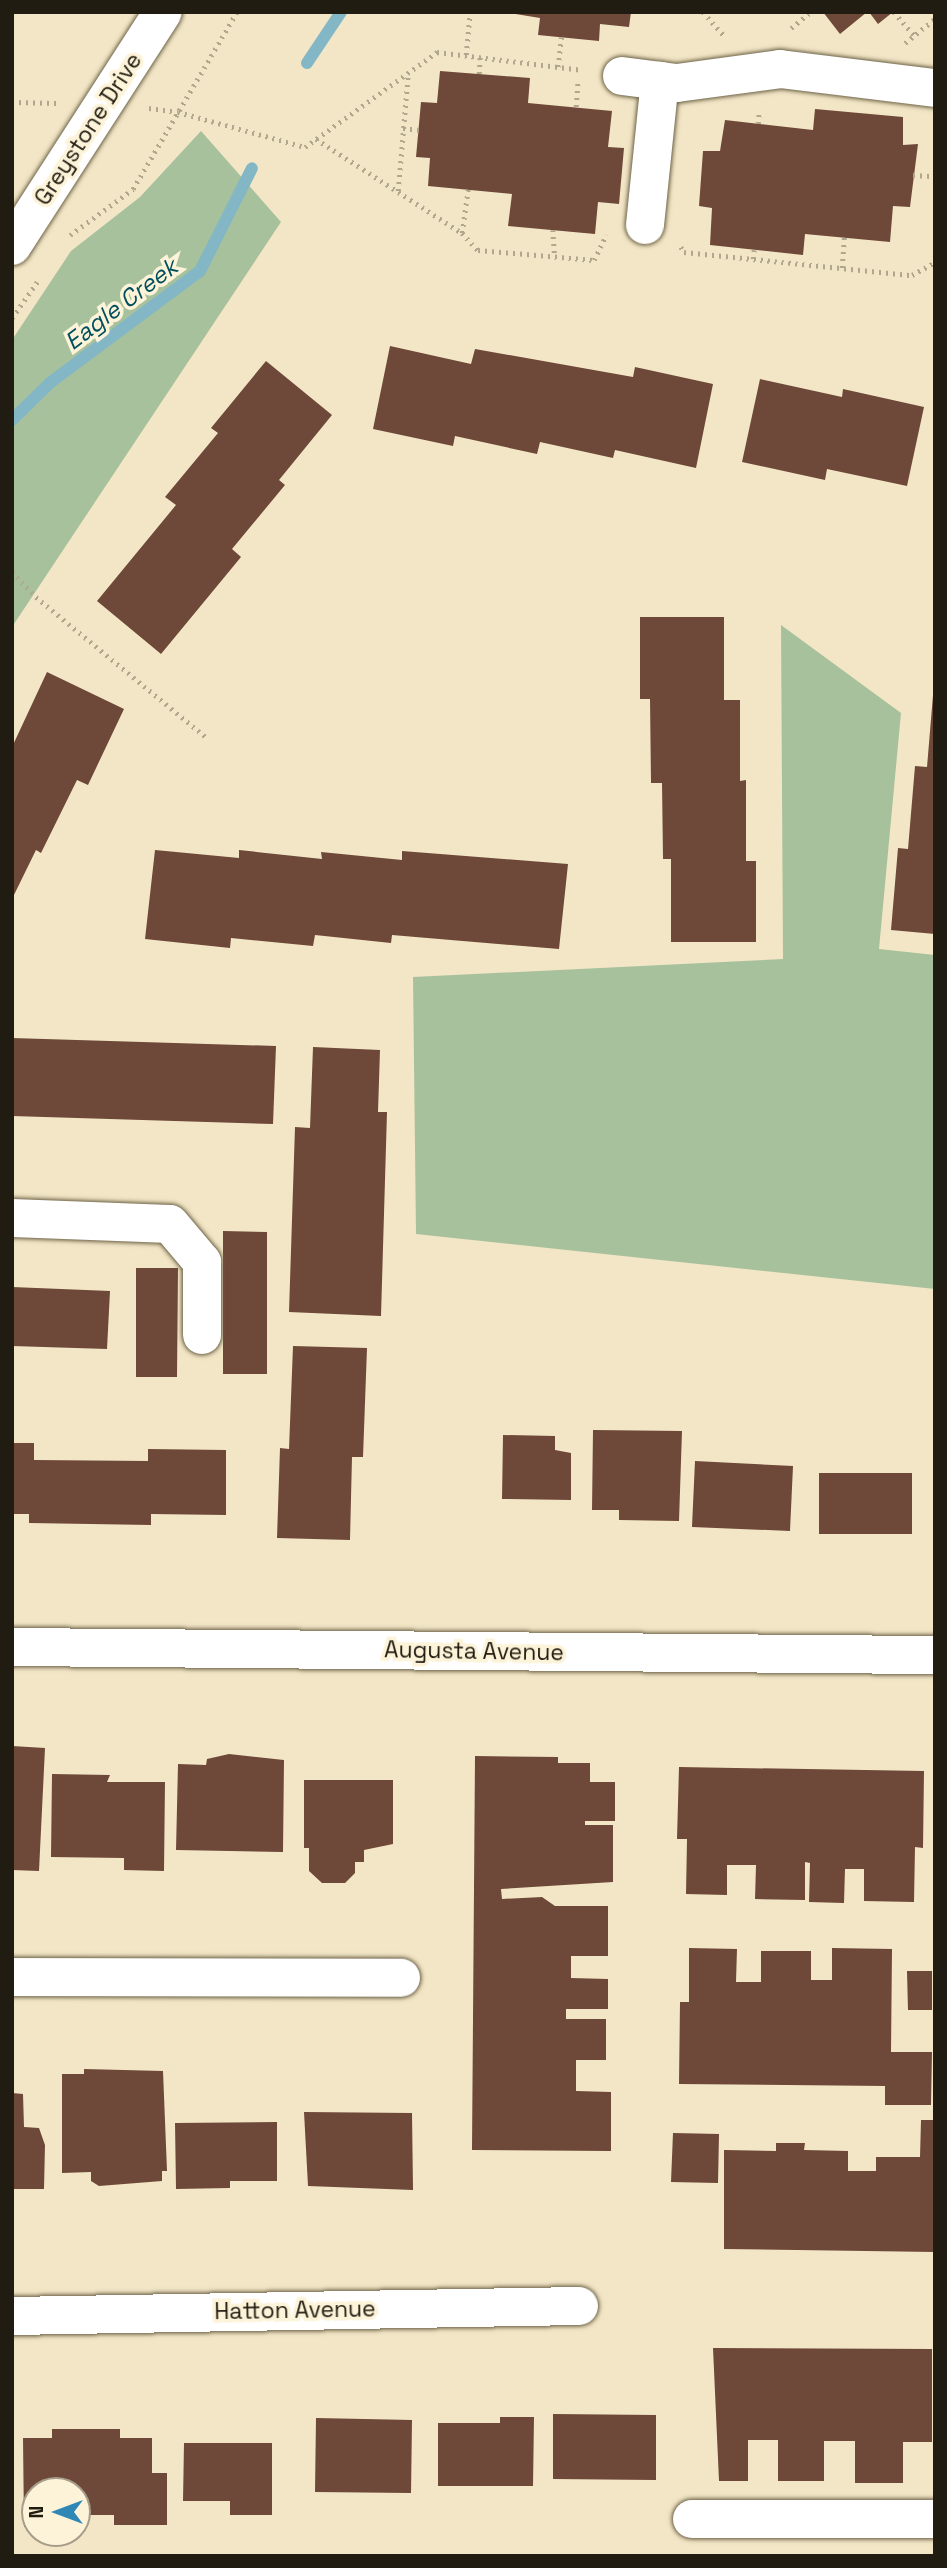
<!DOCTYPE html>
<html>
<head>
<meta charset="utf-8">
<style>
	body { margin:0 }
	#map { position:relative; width:947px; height:2568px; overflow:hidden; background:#f2e6c6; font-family:"Space Grotesk",sans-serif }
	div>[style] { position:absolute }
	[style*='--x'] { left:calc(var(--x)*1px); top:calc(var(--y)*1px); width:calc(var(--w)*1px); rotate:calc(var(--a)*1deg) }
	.forest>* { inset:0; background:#a8c19d }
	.stream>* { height:12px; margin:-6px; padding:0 6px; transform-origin:6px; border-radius:6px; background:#83b7c5 }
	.building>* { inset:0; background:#6e4838 }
	.path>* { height:4.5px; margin-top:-2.25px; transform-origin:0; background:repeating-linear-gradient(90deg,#b1a78e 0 2px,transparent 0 7px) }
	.roads { filter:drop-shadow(0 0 2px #6e6347) drop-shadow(0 0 2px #6e6347) }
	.minor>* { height:38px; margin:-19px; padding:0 19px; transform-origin:19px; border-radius:19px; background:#fff }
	span { translate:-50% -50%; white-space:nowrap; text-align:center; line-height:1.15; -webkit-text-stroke:7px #fdf3d9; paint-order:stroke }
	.street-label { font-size:23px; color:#211c11 }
	.water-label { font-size:24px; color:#004f5d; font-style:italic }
	.frame { position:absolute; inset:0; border:14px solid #211c11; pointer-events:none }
	.north { position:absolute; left:21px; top:2477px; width:70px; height:70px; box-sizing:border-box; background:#fdf3d9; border:2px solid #a59d89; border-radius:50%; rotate:270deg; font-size:19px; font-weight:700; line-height:28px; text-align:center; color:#211c11 }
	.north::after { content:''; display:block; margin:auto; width:24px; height:32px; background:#2e87b5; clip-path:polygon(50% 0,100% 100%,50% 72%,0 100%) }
</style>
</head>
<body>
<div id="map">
	<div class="forest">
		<i style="clip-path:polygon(201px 131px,281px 222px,12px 627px,12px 340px,71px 251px,140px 197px)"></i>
		<i style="clip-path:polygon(781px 625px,901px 713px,879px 949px,935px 955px,935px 1289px,416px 1234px,413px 977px,783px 959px)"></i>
	</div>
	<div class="stream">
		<i style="--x:307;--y:63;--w:61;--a:-56.3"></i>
		<i style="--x:12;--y:420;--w:54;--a:-44.3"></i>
		<i style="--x:51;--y:382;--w:186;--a:-36.7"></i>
		<i style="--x:200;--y:271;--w:115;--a:-63.2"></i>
	</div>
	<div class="building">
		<i style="clip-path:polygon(504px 12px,631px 12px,629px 27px,600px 24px,599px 41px,538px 35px,540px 18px)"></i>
		<i style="clip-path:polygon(823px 12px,867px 12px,840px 34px)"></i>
		<i style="clip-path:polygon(869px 12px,893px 12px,878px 24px)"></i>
		<i style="clip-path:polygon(440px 71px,530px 78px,528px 103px,612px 111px,608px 147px,624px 148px,619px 204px,598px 202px,595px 234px,508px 226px,512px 194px,428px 186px,430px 158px,416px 157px,421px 102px,437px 103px)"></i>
		<i style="clip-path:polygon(815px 109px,903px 117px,903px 145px,918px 144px,910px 207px,893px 206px,890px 242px,805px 234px,803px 255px,710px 245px,712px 208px,699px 206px,703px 151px,720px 151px,725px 120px,813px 130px)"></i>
		<i style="clip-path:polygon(390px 346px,471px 364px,475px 349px,633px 377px,635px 367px,713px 384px,696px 468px,615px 450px,613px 458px,540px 442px,537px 454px,455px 436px,453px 446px,373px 429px)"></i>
		<i style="clip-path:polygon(266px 361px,332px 415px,279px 480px,285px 485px,232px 549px,241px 557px,161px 654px,97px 601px,176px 505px,165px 497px,218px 433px,211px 428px)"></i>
		<i style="clip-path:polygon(760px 379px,842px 397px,843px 389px,924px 407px,907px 486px,827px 469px,825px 480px,742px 462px)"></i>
		<i style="clip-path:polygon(640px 617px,724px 617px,724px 700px,740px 700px,740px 781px,746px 780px,746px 861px,756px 861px,756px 942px,671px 942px,671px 859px,663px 859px,662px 783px,651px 783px,650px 699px,640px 699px)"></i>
		<i style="clip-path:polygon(47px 672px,124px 709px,88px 785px,77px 780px,41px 853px,36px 850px,12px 899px,12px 747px)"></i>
		<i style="clip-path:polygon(933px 695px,935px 695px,935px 934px,891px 930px,898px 848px,908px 849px,915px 766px,927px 767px)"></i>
		<i style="clip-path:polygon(155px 850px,239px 858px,239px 850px,322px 859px,321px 852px,402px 860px,402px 851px,568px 864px,559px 949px,392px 935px,391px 943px,315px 935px,313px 946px,231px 938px,230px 948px,145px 939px)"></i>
		<i style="clip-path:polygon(12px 1038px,276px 1046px,273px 1124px,12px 1116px)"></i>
		<i style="clip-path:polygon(313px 1047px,380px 1050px,378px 1112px,387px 1112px,381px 1316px,289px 1312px,295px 1127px,310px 1128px)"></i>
		<i style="clip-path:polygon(223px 1231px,267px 1232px,267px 1374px,223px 1374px)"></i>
		<i style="clip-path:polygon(136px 1268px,178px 1268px,177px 1377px,136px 1377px)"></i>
		<i style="clip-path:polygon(12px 1287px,110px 1291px,107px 1349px,12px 1346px)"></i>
		<i style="clip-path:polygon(293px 1346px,367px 1348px,363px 1457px,352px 1457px,350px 1540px,277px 1538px,280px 1448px,289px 1449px)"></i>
		<i style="clip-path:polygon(593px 1430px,682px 1431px,679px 1521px,619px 1520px,619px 1510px,592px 1510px)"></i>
		<i style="clip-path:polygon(503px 1435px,555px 1436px,555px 1450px,571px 1453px,571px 1500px,502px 1499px)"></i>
		<i style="clip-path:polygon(12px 1443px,34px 1443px,34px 1460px,148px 1461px,148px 1449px,226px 1450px,226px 1515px,151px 1514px,151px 1525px,29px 1523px,29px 1514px,12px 1514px)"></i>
		<i style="clip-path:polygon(695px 1461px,793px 1466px,790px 1531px,692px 1527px)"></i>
		<i style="clip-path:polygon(819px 1473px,912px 1473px,912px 1534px,819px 1534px)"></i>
		<i style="clip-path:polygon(12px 1746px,45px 1748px,39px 1871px,12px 1870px)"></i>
		<i style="clip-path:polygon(229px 1754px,284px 1760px,283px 1852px,176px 1850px,178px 1764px,206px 1765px,207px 1759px)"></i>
		<i style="clip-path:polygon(475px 1756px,558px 1757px,558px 1763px,590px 1763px,590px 1782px,615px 1782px,615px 1821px,585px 1821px,585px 1825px,613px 1825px,613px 1882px,501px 1889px,502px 1899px,542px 1897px,555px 1906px,608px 1906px,608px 1956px,571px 1956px,571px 1978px,608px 1979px,608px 2009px,566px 2009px,566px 2019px,606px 2019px,606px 2060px,576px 2060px,576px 2091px,611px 2092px,611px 2151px,472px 2150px)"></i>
		<i style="clip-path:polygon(679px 1767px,924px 1771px,923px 1848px,915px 1847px,914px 1902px,864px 1901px,864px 1869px,845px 1869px,844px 1903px,809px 1902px,810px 1863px,805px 1862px,805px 1900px,755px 1899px,756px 1865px,727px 1865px,727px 1895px,686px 1894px,687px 1839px,677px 1839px)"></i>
		<i style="clip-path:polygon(52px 1774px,110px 1775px,107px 1782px,165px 1782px,164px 1871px,124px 1870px,124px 1858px,51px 1857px)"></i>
		<i style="clip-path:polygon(304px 1780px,393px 1780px,393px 1844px,364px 1850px,364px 1862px,355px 1862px,355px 1873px,345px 1883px,322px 1883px,309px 1871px,309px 1848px,304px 1848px)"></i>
		<i style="clip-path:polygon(689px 1948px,737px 1949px,736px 1982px,761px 1982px,761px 1951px,811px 1951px,811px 1980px,832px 1980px,832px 1948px,892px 1949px,891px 2052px,932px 2052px,931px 2105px,885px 2105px,885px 2086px,679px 2084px,680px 2002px,689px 2002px)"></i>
		<i style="clip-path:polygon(907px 1971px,932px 1971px,932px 2010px,908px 2010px)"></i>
		<i style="clip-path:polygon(84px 2069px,163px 2071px,167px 2171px,162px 2171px,162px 2181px,99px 2186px,91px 2181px,91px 2172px,62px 2173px,62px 2074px,84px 2074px)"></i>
		<i style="clip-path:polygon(12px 2093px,23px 2094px,24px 2127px,39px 2128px,45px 2145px,44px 2189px,12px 2189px)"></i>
		<i style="clip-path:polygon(304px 2112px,412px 2113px,413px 2190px,308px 2186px)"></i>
		<i style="clip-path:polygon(921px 2120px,935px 2120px,935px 2252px,724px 2249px,724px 2150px,776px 2151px,776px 2143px,805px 2143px,804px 2150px,848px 2151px,848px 2171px,876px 2171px,876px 2157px,920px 2157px)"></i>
		<i style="clip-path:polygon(277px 2122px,277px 2181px,230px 2181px,230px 2188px,176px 2189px,175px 2123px)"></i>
		<i style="clip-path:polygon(673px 2133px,719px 2134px,718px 2183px,671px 2182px)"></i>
		<i style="clip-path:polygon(713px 2348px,932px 2349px,932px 2442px,903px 2442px,903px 2483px,855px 2483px,855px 2441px,824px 2441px,824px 2481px,778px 2481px,778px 2440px,748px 2440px,748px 2481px,719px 2481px)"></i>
		<i style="clip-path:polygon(553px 2414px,656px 2415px,656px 2480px,553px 2479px)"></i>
		<i style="clip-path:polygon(500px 2417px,534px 2417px,533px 2486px,438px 2486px,438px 2423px,500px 2423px)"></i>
		<i style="clip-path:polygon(316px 2418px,412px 2420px,411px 2493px,315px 2492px)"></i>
		<i style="clip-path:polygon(52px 2429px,120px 2429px,120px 2438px,152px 2438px,152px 2473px,167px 2473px,167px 2525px,114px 2525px,114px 2515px,77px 2515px,77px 2491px,35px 2491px,35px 2527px,24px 2527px,23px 2438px,52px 2438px)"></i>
		<i style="clip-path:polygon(184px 2443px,272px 2443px,272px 2515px,230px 2515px,230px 2501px,183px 2501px)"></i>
	</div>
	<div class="path">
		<i style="--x:703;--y:12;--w:31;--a:48"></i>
		<i style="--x:894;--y:12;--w:30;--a:49"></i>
		<i style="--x:791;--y:28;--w:26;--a:-39"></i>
		<i style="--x:905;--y:43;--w:38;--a:-39"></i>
		<i style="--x:466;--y:55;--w:43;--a:-84.7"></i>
		<i style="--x:558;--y:67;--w:30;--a:-84"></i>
		<i style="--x:479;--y:74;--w:17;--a:-87"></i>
		<i style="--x:12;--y:102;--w:45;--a:1.3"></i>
		<i style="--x:576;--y:107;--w:26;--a:-86"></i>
		<i style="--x:149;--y:108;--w:29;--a:8"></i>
		<i style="--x:178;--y:112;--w:132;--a:15.4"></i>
		<i style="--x:305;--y:147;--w:163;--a:-35.7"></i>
		<i style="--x:437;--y:52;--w:147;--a:7"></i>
		<i style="--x:758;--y:124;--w:12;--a:-85"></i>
		<i style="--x:403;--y:128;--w:16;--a:7"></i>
		<i style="--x:316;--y:139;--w:174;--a:32.8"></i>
		<i style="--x:462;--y:233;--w:23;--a:47"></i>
		<i style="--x:478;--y:250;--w:116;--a:4.9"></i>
		<i style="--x:594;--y:260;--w:28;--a:-64"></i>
		<i style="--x:913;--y:175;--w:22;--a:3"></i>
		<i style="--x:398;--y:191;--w:116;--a:-85.1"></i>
		<i style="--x:553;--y:230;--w:27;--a:86"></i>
		<i style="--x:462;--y:233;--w:44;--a:-82.2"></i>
		<i style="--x:70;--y:235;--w:78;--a:-36.1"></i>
		<i style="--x:133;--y:189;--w:205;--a:-59.6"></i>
		<i style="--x:681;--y:247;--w:6;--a:59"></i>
		<i style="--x:684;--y:252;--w:229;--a:5.8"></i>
		<i style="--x:912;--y:275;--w:26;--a:-29"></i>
		<i style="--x:753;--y:259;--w:9;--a:-84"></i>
		<i style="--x:842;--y:268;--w:31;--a:-86"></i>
		<i style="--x:12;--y:318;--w:44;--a:-55.2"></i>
		<i style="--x:12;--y:572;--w:35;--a:46"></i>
		<i style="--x:36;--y:597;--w:222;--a:39.5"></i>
	</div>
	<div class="roads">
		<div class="minor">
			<i style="--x:622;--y:76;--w:55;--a:7.3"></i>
			<i style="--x:677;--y:83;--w:104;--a:-7.7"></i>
			<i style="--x:780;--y:69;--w:156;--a:7"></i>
			<i style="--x:645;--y:225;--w:145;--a:-84.1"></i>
			<i style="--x:12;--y:246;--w:278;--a:-57.2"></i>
			<i style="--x:12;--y:1218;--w:158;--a:2.2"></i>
			<i style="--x:170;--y:1224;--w:50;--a:49.9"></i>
			<i style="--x:202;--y:1262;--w:73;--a:90"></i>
			<i style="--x:12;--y:1647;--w:923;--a:0.5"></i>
			<i style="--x:12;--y:1977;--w:389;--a:0.1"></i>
			<i style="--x:12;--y:2316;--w:567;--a:-1.01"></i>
			<i style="--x:692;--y:2519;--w:243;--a:0"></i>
		</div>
	</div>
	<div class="street-label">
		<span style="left:88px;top:129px;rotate:-57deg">Greystone Drive</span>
		<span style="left:474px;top:1651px;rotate:1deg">Augusta Avenue</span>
		<span style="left:295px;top:2310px;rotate:-1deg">Hatton Avenue</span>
	</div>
	<div class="water-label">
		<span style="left:121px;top:304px;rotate:-37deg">Eagle Creek</span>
	</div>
	<div class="frame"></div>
	<div class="north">N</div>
</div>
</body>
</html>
